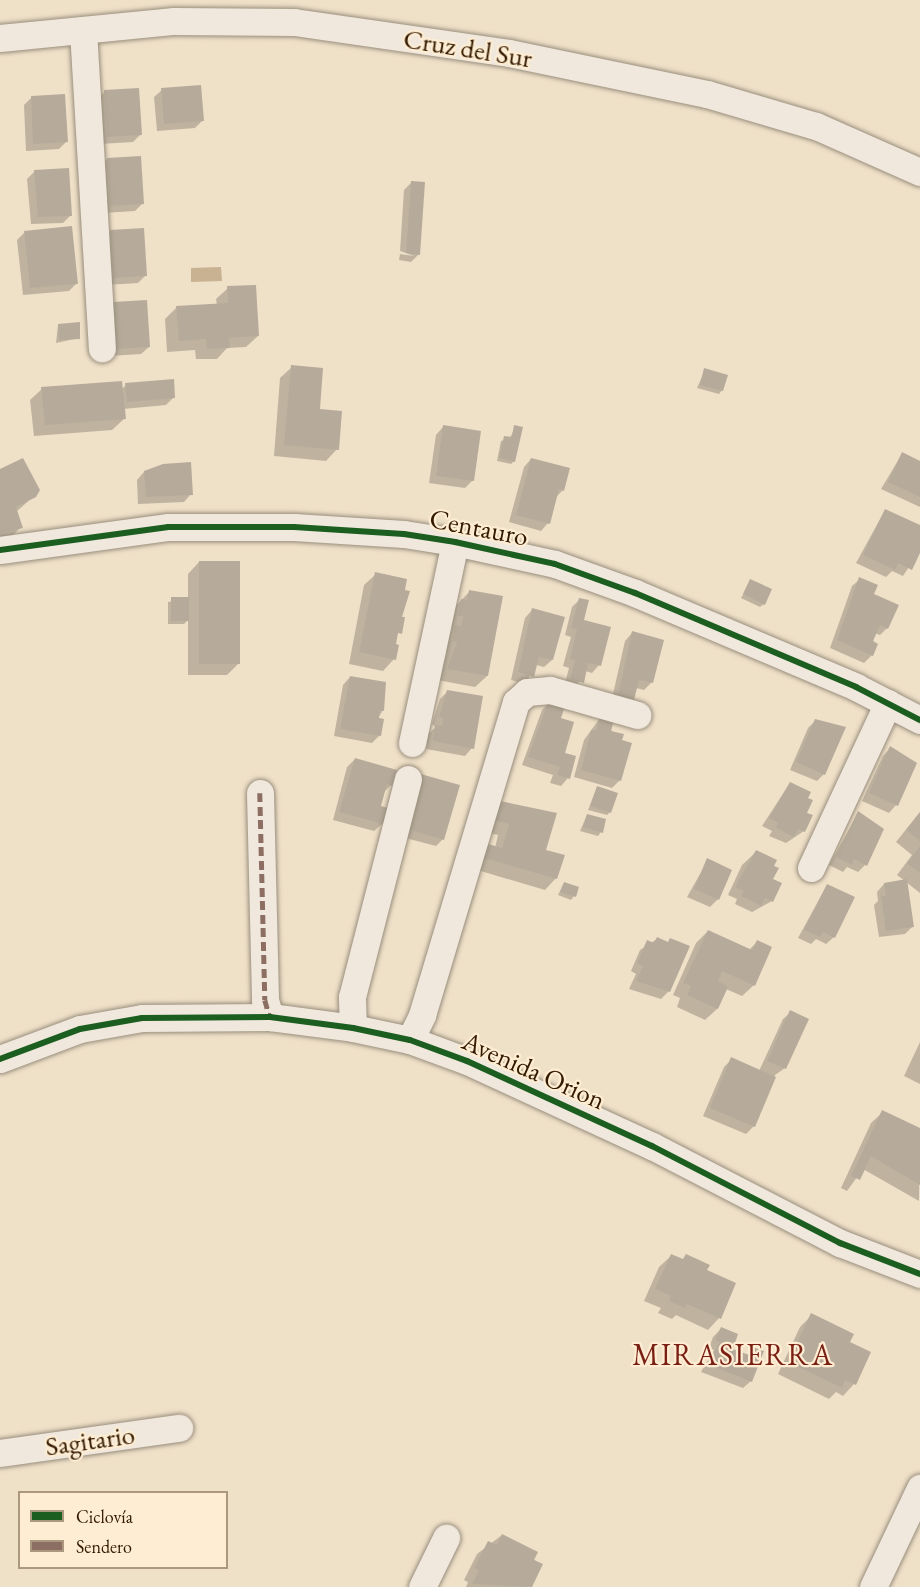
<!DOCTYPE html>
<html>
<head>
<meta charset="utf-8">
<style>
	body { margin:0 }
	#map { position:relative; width:920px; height:1587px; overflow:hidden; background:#efe0c8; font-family:"EB Garamond",serif }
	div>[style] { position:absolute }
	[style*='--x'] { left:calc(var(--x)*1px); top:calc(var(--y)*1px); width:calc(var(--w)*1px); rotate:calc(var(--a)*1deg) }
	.water>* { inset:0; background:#c9b291 }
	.shadow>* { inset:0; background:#0003 }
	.building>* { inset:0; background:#b6ab9a }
	.roads { filter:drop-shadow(0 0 2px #998e7d) drop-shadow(0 0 2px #998e7d) }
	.street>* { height:27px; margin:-13.5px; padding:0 13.5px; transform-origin:13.5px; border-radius:13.5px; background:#f0e8dc }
	.quiet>* { height:4.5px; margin-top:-2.25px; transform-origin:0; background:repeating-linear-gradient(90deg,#8d6e63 0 9px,transparent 0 13.5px) }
	.cycleway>* { height:6px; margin:-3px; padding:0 3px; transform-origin:3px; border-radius:3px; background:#1b5e20 }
	span { translate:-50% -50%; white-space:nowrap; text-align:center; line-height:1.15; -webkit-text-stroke:4.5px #feedd2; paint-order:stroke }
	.street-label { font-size:27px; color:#321900 }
	.quarter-label { font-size:30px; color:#7a1f14; letter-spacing:1.5px }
	.legend { position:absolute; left:18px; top:1491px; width:210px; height:78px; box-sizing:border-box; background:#feedd2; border:2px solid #ac987e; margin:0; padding:8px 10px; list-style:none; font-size:18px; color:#321900 }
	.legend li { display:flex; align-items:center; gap:12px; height:30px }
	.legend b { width:30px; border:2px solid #ac987e }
</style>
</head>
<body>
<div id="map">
	<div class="water">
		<i style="clip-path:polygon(221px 267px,222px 281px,191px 282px,191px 268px)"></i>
	</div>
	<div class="shadow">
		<i style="clip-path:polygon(162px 90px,202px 121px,195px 128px,157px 131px,154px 97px)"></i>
		<i style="clip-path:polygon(105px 91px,140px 135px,133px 142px,100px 144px,98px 99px)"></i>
		<i style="clip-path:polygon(31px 98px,67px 141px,59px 149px,26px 151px,24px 105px)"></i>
		<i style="clip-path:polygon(107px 159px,143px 203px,135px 211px,103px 213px,100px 167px)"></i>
		<i style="clip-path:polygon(35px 171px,71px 215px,63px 223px,31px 224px,27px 179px)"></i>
		<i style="clip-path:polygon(412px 182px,419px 254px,411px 262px,399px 260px,400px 254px,414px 256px,400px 251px,404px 190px)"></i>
		<i style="clip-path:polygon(111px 231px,146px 275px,138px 283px,106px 285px,103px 239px)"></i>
		<i style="clip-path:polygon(24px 233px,77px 283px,69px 291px,23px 295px,17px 240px)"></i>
		<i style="clip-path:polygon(228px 288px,258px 336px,246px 347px,227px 348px,217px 359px,196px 359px,195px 350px,167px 352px,165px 319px,177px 307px,217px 305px,216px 299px)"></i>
		<i style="clip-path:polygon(113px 304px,149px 347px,141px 354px,109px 356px,106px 311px)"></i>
		<i style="clip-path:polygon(58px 325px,79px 338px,56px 343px)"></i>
		<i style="clip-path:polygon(292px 367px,337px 449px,326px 461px,274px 456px,280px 378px)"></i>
		<i style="clip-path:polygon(705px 370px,722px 390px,719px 394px,697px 388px)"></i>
		<i style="clip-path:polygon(126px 385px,174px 397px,166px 405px,123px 409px,124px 419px,112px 430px,34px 436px,30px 400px,42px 389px,122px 389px)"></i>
		<i style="clip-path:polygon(443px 427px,473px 480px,465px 488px,429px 483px,436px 435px)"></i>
		<i style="clip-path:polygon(515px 427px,514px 461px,511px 464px,497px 461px,501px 441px,510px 438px)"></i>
		<i style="clip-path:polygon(902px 454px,920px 462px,920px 507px,881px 489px)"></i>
		<i style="clip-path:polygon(531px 459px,563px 490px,555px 498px,548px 523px,541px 531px,509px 522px,524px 467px)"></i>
		<i style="clip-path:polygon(0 470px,34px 496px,16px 512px,21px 527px,9px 539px,0 541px)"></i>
		<i style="clip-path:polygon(144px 472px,191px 494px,184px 502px,138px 504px,137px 480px)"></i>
		<i style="clip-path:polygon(885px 510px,920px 527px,920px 550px,903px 576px,892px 571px,886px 577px,856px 563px)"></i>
		<i style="clip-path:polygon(199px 562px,239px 663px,227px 675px,188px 675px,188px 620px,184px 624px,168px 624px,168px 602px,188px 599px,188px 574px)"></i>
		<i style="clip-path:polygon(376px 574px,403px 618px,394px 644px,394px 659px,383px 671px,349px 664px,364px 585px)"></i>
		<i style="clip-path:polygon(860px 579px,872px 594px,887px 628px,880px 635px,874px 633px,872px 655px,864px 663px,830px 648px,852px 586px)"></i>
		<i style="clip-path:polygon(751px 581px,764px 604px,760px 607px,741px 598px)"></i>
		<i style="clip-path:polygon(470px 591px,487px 676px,475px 687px,437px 680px,447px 653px,442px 652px,444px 638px,452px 630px,447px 627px,450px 612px)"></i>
		<i style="clip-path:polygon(580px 599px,582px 621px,599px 665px,592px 673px,585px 671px,575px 689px,564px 687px,569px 668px,563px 666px,571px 637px,565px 635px,572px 607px)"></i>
		<i style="clip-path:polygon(532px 610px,552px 660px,544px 667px,536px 665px,525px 684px,511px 680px,525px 618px)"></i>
		<i style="clip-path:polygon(632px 633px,652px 682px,644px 690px,636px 688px,625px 707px,611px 703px,625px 641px)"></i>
		<i style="clip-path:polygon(350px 677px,383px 710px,377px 720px,380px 735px,372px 743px,334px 736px,343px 685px)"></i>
		<i style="clip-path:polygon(448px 691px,472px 748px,465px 756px,426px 749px,428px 734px,436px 727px,432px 724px,440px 699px)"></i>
		<i style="clip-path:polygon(549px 702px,559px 719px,568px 778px,561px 786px,550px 783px,553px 775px,522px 765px,542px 710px)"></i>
		<i style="clip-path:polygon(600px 718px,621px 741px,620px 780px,612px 788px,574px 777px,584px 740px)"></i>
		<i style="clip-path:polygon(816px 720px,824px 774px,817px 781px,790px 770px,808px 728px)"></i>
		<i style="clip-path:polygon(890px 748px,915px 763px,896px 805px,889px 813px,862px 801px,883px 756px)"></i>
		<i style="clip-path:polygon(355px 759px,391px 785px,383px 793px,379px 807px,382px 824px,374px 831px,333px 820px,347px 767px)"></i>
		<i style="clip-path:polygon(418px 774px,443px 839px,436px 846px,394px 835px)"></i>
		<i style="clip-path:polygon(790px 783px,805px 813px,804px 831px,786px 843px,769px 836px,772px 831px,762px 826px)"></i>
		<i style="clip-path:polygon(597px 788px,610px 812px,607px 815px,588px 810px)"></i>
		<i style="clip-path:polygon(500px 802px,544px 851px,556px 878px,545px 890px,474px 869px,477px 857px,489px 846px,495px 848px,498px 835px,484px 832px)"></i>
		<i style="clip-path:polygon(920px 812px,920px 893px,906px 882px,913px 926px,905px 934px,879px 937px,874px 905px,878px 901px,877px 892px,884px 884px,905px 881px,897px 875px,912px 855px,896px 842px)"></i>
		<i style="clip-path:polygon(858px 813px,865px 865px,858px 872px,847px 867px,843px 872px,829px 865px)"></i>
		<i style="clip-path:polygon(587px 815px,601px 832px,598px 836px,580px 831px)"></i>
		<i style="clip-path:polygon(756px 852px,771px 880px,772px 901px,752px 912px,735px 904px,737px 899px,728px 895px,742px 865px)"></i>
		<i style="clip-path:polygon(708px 860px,718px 899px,710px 907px,687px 897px)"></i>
		<i style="clip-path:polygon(564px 883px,574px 896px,571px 900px,558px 895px)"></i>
		<i style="clip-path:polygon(827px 885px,834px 937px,826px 944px,816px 939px,811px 944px,798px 938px)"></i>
		<i style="clip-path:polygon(708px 931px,749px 950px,757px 942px,754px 985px,742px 996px,726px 989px,717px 1009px,705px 1020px,677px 1007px,680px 998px,673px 995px,696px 943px)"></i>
		<i style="clip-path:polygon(657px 939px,669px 991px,661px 999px,629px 989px,636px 974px,631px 971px,640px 950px)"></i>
		<i style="clip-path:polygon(791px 1012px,785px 1068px,775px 1075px,754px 1126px,746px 1134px,703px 1116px,724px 1067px,732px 1059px,759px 1071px,783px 1019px)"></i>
		<i style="clip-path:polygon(920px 1042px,920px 1084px,904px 1076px)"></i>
		<i style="clip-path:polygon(883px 1112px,920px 1130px,919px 1201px,863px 1169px,847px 1191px,841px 1188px,871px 1123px)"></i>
		<i style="clip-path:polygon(671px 1256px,734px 1284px,719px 1318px,708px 1330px,676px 1315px,672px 1319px,658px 1313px,661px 1308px,644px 1301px,659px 1267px)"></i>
		<i style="clip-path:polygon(812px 1315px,848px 1343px,854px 1384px,843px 1396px,836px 1392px,829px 1399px,778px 1374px,800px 1327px)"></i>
		<i style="clip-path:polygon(721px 1329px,731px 1350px,746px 1356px,753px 1348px,751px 1381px,743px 1388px,701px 1372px,714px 1350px,709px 1348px,713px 1337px)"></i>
		<i style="clip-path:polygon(502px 1535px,541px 1565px,528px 1587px,466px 1587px,468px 1582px,464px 1580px,477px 1554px)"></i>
	</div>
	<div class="building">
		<i style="clip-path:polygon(201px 85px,204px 121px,164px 124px,161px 88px)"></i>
		<i style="clip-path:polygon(139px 88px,142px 135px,107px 137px,104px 90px)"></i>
		<i style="clip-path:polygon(65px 94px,68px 142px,33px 144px,31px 96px)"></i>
		<i style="clip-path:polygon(141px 156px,144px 204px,110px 206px,107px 158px)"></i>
		<i style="clip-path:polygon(69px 168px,72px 216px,38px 217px,34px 170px)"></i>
		<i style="clip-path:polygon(411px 181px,425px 182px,420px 255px,406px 253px)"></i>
		<i style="clip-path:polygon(72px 226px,78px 284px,30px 288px,24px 231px)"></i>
		<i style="clip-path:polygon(144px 228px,147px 276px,113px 278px,110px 230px)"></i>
		<i style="clip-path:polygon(256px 285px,259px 336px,229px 338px,230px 348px,207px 349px,206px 339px,179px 341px,176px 306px,228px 303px,227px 286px)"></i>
		<i style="clip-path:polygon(147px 300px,150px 347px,116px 349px,113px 302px)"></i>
		<i style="clip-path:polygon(80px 322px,80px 339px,59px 340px,58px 324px)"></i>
		<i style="clip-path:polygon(291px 365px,323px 368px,320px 409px,342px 411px,339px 450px,284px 445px)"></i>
		<i style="clip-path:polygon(704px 368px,728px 375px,723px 391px,700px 385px)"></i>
		<i style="clip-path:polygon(174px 379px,175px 398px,127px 402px,125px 383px)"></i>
		<i style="clip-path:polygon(122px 381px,126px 419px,45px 425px,41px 387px)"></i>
		<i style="clip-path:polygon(443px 425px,481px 431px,474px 481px,436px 476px)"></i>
		<i style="clip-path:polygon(514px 425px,523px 427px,515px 462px,499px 458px,504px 436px,512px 437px)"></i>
		<i style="clip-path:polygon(902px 452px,920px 461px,920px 497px,888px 482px)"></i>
		<i style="clip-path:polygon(23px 458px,40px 490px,36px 497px,16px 507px,23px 528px,0 533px,0 469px)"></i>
		<i style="clip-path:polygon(531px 458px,570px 468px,564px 491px,559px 489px,550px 524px,516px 515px)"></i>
		<i style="clip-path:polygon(191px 462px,193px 495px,146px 497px,144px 471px,163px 464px)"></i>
		<i style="clip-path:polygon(885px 509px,920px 525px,920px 553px,912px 570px,898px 563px,895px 570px,863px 555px)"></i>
		<i style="clip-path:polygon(199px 561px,240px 561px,240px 664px,199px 664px)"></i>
		<i style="clip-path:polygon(375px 572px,407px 579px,405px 590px,410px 591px,402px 617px,405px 617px,402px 634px,398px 633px,396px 644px,399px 645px,396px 660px,359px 652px)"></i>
		<i style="clip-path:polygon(859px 577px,878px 585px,874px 594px,899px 605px,888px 629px,880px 625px,873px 641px,878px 644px,873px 656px,837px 640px)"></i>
		<i style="clip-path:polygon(750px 579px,772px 589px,765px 605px,743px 594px)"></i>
		<i style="clip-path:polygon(469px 590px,503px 596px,488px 676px,447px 669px,457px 642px,453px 641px,455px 625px,461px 626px,463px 616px,458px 616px,461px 599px,467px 600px)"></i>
		<i style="clip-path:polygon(171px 597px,189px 597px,189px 621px,171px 621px)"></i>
		<i style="clip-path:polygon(579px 598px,589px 600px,584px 620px,611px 627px,601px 666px,588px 663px,584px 683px,570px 679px,575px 660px,570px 659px,577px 629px,571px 628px)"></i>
		<i style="clip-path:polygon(532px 608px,565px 617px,553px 660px,539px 657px,534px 677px,518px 672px)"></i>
		<i style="clip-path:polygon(632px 631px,664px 640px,653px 683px,639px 680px,634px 700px,618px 695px)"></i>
		<i style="clip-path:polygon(350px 676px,386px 682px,384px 711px,380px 710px,379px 718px,384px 719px,381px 736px,340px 729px)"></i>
		<i style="clip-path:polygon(447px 690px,483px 696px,474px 749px,433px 741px,435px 725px,442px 726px,443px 718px,439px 717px)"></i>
		<i style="clip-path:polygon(549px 700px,565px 706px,561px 718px,574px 722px,565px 753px,576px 756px,570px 779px,557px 775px,560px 767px,528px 757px)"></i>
		<i style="clip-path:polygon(600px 716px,614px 720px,611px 731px,624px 734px,622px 740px,632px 743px,621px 781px,581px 770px,591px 730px,596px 731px)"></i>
		<i style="clip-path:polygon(815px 719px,846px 727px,825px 775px,796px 762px)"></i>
		<i style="clip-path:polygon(890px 746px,917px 763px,898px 806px,869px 793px)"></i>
		<i style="clip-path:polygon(355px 758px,397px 770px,392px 786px,387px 784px,381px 806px,388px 808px,383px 824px,339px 812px)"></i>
		<i style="clip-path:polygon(417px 773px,460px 785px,444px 840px,401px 827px)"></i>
		<i style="clip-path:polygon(790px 782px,811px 792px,808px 798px,813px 800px,807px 813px,813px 815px,805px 832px,798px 829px,794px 837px,776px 828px,778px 823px,769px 818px)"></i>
		<i style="clip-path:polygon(597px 786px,618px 793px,611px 813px,590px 806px)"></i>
		<i style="clip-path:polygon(500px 801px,557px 813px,546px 850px,565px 855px,557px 879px,484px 858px,488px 844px,502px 848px,509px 824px,494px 820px)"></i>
		<i style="clip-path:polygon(858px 811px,884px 829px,867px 866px,854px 859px,852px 865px,836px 857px)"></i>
		<i style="clip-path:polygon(920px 812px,920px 841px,906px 830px)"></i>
		<i style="clip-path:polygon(587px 814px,606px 819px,603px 833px,583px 827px)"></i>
		<i style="clip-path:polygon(920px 846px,920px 873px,907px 863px)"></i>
		<i style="clip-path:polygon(756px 850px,777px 860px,774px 866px,779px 868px,773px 879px,782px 883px,773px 902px,765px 898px,761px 906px,741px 896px,744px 891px,735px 887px)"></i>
		<i style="clip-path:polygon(707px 858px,732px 870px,719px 900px,694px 889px)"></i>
		<i style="clip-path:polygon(907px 879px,914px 927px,886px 931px,881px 896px,886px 896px,884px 883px)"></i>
		<i style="clip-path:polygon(564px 882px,579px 887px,576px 897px,560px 892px)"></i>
		<i style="clip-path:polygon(827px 884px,855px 897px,835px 938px,823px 932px,820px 937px,804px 930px)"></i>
		<i style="clip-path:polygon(708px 930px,752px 950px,757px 940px,772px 947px,755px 986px,722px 971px,718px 981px,728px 987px,718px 1009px,687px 995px,691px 986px,683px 983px)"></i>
		<i style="clip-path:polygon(657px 937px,668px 942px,670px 938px,690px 946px,670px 992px,636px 981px,643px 966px,637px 963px,647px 940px,654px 943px)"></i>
		<i style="clip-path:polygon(790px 1010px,809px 1019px,786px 1069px,767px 1061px)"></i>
		<i style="clip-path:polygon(731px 1057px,776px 1077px,755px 1127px,710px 1108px)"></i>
		<i style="clip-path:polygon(882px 1110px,920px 1128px,920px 1185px,871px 1156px,860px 1180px,851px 1176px)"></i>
		<i style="clip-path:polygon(671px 1254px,683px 1259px,686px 1254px,710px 1265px,707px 1270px,736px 1283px,721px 1319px,687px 1304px,685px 1308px,669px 1301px,671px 1296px,655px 1289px)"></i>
		<i style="clip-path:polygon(811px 1313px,854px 1334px,850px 1342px,871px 1352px,856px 1385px,845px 1380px,842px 1388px,788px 1362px)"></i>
		<i style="clip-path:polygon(721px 1327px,738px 1334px,733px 1349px,749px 1355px,752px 1347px,764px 1351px,752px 1382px,707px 1364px,720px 1342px,715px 1340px)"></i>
		<i style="clip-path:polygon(502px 1534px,538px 1552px,534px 1560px,543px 1564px,532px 1587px,472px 1584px,479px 1570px,474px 1568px,488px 1541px,497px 1545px)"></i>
	</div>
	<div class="roads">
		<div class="street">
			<i style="--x:83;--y:30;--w:319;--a:86.6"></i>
			<i style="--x:0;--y:38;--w:175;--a:-5.6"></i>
			<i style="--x:174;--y:21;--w:120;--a:0.5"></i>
			<i style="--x:294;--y:22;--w:217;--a:8.2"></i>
			<i style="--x:509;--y:53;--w:202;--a:11.7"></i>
			<i style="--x:707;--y:94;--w:114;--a:16.4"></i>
			<i style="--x:816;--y:126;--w:114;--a:23.9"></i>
			<i style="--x:0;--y:550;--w:170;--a:-7.8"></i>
			<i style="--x:168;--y:527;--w:126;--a:0"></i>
			<i style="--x:294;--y:527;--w:110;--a:3.6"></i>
			<i style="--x:404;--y:534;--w:52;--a:8.9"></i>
			<i style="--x:455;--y:542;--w:102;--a:12.4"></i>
			<i style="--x:555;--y:564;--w:85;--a:19.9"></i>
			<i style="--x:635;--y:593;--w:240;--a:23"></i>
			<i style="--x:856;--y:687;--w:72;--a:27.3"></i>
			<i style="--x:412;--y:743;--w:206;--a:-77.9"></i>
			<i style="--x:260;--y:793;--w:207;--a:88.6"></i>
			<i style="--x:265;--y:1000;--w:18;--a:74"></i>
			<i style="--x:811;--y:868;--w:182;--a:-65"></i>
			<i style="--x:353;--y:1028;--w:31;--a:-92"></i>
			<i style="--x:352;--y:997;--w:225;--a:-75.6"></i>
			<i style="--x:410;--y:1040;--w:28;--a:-64"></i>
			<i style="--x:422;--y:1015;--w:327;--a:-73.3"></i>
			<i style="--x:516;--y:702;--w:15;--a:-42"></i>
			<i style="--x:527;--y:692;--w:23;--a:-5"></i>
			<i style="--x:550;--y:690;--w:91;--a:16"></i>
			<i style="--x:0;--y:1059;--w:85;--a:-20.6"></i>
			<i style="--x:80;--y:1029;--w:63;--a:-10.1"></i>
			<i style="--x:142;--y:1018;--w:128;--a:-0.4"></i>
			<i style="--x:270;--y:1017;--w:84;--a:7.5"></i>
			<i style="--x:353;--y:1028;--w:58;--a:11.9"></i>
			<i style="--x:410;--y:1040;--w:61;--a:20.2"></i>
			<i style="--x:467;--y:1061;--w:204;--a:24.7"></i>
			<i style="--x:652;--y:1146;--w:212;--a:27.3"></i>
			<i style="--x:840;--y:1243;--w:86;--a:21.2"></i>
			<i style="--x:0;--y:1453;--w:181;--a:-8"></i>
			<i style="--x:422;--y:1587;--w:55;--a:-63.9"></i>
			<i style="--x:873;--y:1587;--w:110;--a:-64.6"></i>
		</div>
	</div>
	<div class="quiet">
		<i style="--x:260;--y:793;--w:207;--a:88.6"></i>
		<i style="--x:265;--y:1000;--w:18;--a:74"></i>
	</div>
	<div class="cycleway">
		<i style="--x:0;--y:550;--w:170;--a:-7.8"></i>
		<i style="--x:168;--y:527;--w:126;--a:0"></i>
		<i style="--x:294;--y:527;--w:110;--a:3.6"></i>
		<i style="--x:404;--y:534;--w:52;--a:8.9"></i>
		<i style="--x:455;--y:542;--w:102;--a:12.4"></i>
		<i style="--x:555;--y:564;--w:85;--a:19.9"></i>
		<i style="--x:635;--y:593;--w:240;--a:23"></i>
		<i style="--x:856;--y:687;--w:72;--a:27.3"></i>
		<i style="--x:0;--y:1059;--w:85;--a:-20.6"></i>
		<i style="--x:80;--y:1029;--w:63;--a:-10.1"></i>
		<i style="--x:142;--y:1018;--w:128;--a:-0.4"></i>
		<i style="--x:270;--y:1017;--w:84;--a:7.5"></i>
		<i style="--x:353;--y:1028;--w:58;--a:11.9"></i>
		<i style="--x:410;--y:1040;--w:61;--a:20.2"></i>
		<i style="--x:467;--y:1061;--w:204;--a:24.7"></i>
		<i style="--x:652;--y:1146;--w:212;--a:27.3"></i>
		<i style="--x:840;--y:1243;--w:86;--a:21.2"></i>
	</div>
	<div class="street-label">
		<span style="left:468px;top:48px;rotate:9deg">Cruz del Sur</span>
		<span style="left:479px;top:527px;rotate:11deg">Centauro</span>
		<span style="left:534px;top:1070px;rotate:24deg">Avenida Orion</span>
		<span style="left:90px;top:1440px;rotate:-8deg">Sagitario</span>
	</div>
	<div class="quarter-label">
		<span style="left:733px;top:1355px">MIRASIERRA</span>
	</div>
	<ul class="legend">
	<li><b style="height:8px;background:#1b5e20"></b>Ciclovía</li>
	<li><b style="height:8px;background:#8d6e63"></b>Sendero</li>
	</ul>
</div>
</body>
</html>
